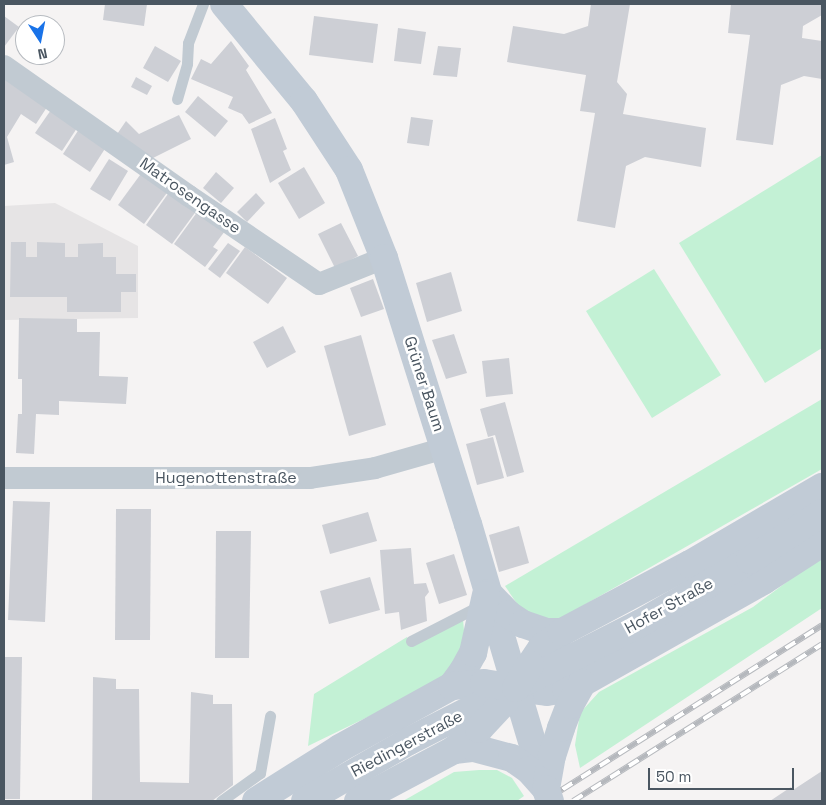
<!DOCTYPE html>
<html>
<head>
<meta charset="utf-8">
<style>
	body { margin:0 }
	#map { position:relative; width:826px; height:805px; overflow:hidden; background:#f5f3f3; font-family:"Space Grotesk",sans-serif }
	div>[style] { position:absolute }
	[style*='--x'] { left:calc(var(--x)*1px); top:calc(var(--y)*1px); width:calc(var(--w)*1px); rotate:calc(var(--a)*1deg) }
	.education>* { inset:0; background:#e6e4e5 }
	.green>* { inset:0; background:#c3f1d5 }
	.building>* { inset:0; background:#cdcfd5 }
	.lane>* { height:11px; margin:-5.5px; padding:0 5.5px; transform-origin:5.5px; border-radius:5.5px; background:#c1cad2 }
	.street>* { height:22px; margin:-11px; padding:0 11px; transform-origin:11px; border-radius:11px; background:#c1cad2 }
	.secondary>* { height:28px; margin:-14px; padding:0 14px; transform-origin:14px; border-radius:14px; background:#c1cbd6 }
	.rail>* { height:5.5px; margin-top:-2.75px; transform-origin:0; background:repeating-linear-gradient(90deg,#fff 0 11px,#b5b8bd 0 22px); box-sizing:border-box; border-block:1px solid #b5b8bd }
	.secondary-bridge>* { height:28px; margin:-14px; padding:0 14px; transform-origin:14px; border-radius:14px; background:#c1cbd6 }
	span { translate:-50% -50%; white-space:nowrap; text-align:center; line-height:1.15; -webkit-text-stroke:5px #fff; paint-order:stroke }
	.street-label { font-size:16px; color:#4a5661 }
	.frame { position:absolute; inset:0; border:5px solid #4a5661; pointer-events:none }
	.north { position:absolute; left:15px; top:15px; width:50px; height:50px; box-sizing:border-box; background:#fff; border:1px solid #b7bbc0; border-radius:50%; rotate:169deg; font-size:14px; font-weight:700; line-height:20px; text-align:center; color:#4a5661 }
	.north::after { content:''; display:block; margin:auto; width:18px; height:22px; background:#1a73e8; clip-path:polygon(50% 0,100% 100%,50% 72%,0 100%) }
	.scale { position:absolute; left:648px; top:768px; width:146px; height:22px; box-sizing:border-box; border:2px solid #4a5661; border-top:0; padding-left:6px; font-size:15px; line-height:18px; white-space:nowrap; color:#4a5661; -webkit-text-stroke:4px #fff; paint-order:stroke }
</style>
</head>
<body>
<div id="map">
	<div class="education">
		<i style="clip-path:polygon(55px 203px,138px 246px,138px 318px,4px 320px,4px 206px)"></i>
	</div>
	<div class="green">
		<i style="clip-path:polygon(822px 155px,822px 348px,765px 383px,679px 243px)"></i>
		<i style="clip-path:polygon(654px 269px,721px 375px,652px 418px,586px 311px)"></i>
		<i style="clip-path:polygon(822px 399px,822px 469px,558px 620px,540px 620px,522px 611px,505px 586px)"></i>
		<i style="clip-path:polygon(822px 556px,822px 608px,580px 768px,575px 745px,580px 713px,599px 692px,753px 607px)"></i>
		<i style="clip-path:polygon(463px 619px,465px 642px,444px 680px,308px 746px,314px 694px,407px 637px,409px 646px)"></i>
		<i style="clip-path:polygon(479px 770px,497px 770px,512px 778px,524px 796px,517px 801px,403px 801px,454px 772px)"></i>
	</div>
	<div class="building">
		<i style="clip-path:polygon(105px 4px,147px 4px,144px 26px,103px 20px)"></i>
		<i style="clip-path:polygon(591px 4px,630px 4px,617px 82px,627px 94px,623px 114px,706px 128px,701px 167px,645px 157px,626px 166px,615px 228px,577px 221px,595px 113px,580px 111px,586px 75px,507px 62px,513px 26px,564px 34px,588px 26px)"></i>
		<i style="clip-path:polygon(731px 4px,822px 4px,822px 15px,803px 26px,802px 38px,822px 41px,822px 79px,804px 76px,781px 85px,773px 145px,736px 140px,750px 35px,728px 33px)"></i>
		<i style="clip-path:polygon(4px 16px,19px 27px,4px 47px)"></i>
		<i style="clip-path:polygon(314px 16px,378px 24px,373px 63px,309px 55px)"></i>
		<i style="clip-path:polygon(398px 28px,426px 32px,421px 64px,394px 61px)"></i>
		<i style="clip-path:polygon(231px 41px,249px 66px,246px 70px,272px 113px,249px 124px,242px 114px,228px 108px,233px 97px,191px 79px,201px 59px,211px 64px)"></i>
		<i style="clip-path:polygon(155px 46px,181px 61px,168px 82px,143px 68px)"></i>
		<i style="clip-path:polygon(438px 46px,461px 48px,457px 77px,433px 75px)"></i>
		<i style="clip-path:polygon(4px 74px,49px 104px,36px 124px,21px 114px,7px 137px,14px 162px,4px 165px)"></i>
		<i style="clip-path:polygon(136px 77px,152px 86px,147px 95px,131px 87px)"></i>
		<i style="clip-path:polygon(198px 96px,228px 121px,215px 137px,185px 112px)"></i>
		<i style="clip-path:polygon(53px 107px,79px 125px,62px 151px,35px 133px)"></i>
		<i style="clip-path:polygon(179px 115px,191px 139px,145px 162px,113px 140px,126px 121px,139px 134px)"></i>
		<i style="clip-path:polygon(411px 117px,433px 120px,429px 146px,407px 143px)"></i>
		<i style="clip-path:polygon(275px 118px,287px 149px,283px 151px,291px 170px,270px 183px,251px 129px)"></i>
		<i style="clip-path:polygon(81px 126px,108px 144px,90px 172px,63px 154px)"></i>
		<i style="clip-path:polygon(109px 159px,128px 171px,110px 201px,90px 189px)"></i>
		<i style="clip-path:polygon(304px 167px,325px 203px,299px 219px,278px 183px)"></i>
		<i style="clip-path:polygon(143px 171px,169px 190px,144px 224px,118px 205px)"></i>
		<i style="clip-path:polygon(216px 172px,234px 188px,221px 203px,203px 188px)"></i>
		<i style="clip-path:polygon(170px 191px,197px 210px,172px 244px,146px 225px)"></i>
		<i style="clip-path:polygon(256px 193px,265px 203px,247px 222px,237px 212px)"></i>
		<i style="clip-path:polygon(198px 211px,225px 231px,213px 247px,218px 250px,205px 267px,174px 244px)"></i>
		<i style="clip-path:polygon(341px 223px,358px 256px,335px 268px,318px 234px)"></i>
		<i style="clip-path:polygon(11px 242px,26px 242px,26px 257px,37px 257px,37px 242px,65px 243px,65px 257px,78px 257px,78px 244px,103px 243px,103px 257px,116px 257px,116px 274px,136px 274px,136px 292px,121px 292px,121px 312px,67px 312px,67px 297px,10px 297px)"></i>
		<i style="clip-path:polygon(228px 243px,240px 251px,220px 278px,208px 269px)"></i>
		<i style="clip-path:polygon(245px 247px,287px 278px,268px 304px,226px 273px)"></i>
		<i style="clip-path:polygon(451px 272px,462px 311px,427px 322px,416px 283px)"></i>
		<i style="clip-path:polygon(373px 279px,384px 309px,361px 317px,350px 288px)"></i>
		<i style="clip-path:polygon(19px 318px,77px 319px,77px 332px,100px 332px,99px 376px,128px 377px,126px 404px,59px 401px,59px 415px,36px 414px,34px 454px,16px 453px,18px 414px,22px 414px,22px 379px,18px 379px)"></i>
		<i style="clip-path:polygon(283px 326px,296px 352px,267px 368px,253px 342px)"></i>
		<i style="clip-path:polygon(454px 334px,467px 373px,446px 379px,432px 340px)"></i>
		<i style="clip-path:polygon(361px 335px,386px 425px,349px 436px,324px 346px)"></i>
		<i style="clip-path:polygon(509px 358px,513px 394px,486px 397px,482px 361px)"></i>
		<i style="clip-path:polygon(505px 402px,524px 472px,507px 477px,495px 435px,488px 437px,480px 409px)"></i>
		<i style="clip-path:polygon(493px 437px,504px 478px,477px 485px,466px 444px)"></i>
		<i style="clip-path:polygon(13px 501px,50px 502px,45px 622px,8px 620px)"></i>
		<i style="clip-path:polygon(116px 509px,151px 509px,150px 640px,115px 640px)"></i>
		<i style="clip-path:polygon(368px 512px,377px 541px,330px 554px,322px 525px)"></i>
		<i style="clip-path:polygon(519px 526px,529px 563px,499px 572px,489px 535px)"></i>
		<i style="clip-path:polygon(216px 531px,251px 531px,249px 658px,215px 658px)"></i>
		<i style="clip-path:polygon(411px 548px,414px 584px,426px 583px,429px 592px,425px 597px,427px 621px,401px 630px,399px 612px,385px 614px,380px 550px)"></i>
		<i style="clip-path:polygon(454px 554px,467px 595px,439px 604px,426px 563px)"></i>
		<i style="clip-path:polygon(370px 577px,380px 610px,329px 624px,320px 591px)"></i>
		<i style="clip-path:polygon(4px 657px,22px 657px,20px 799px,4px 799px)"></i>
		<i style="clip-path:polygon(93px 677px,116px 679px,116px 689px,139px 689px,140px 782px,189px 783px,191px 692px,213px 695px,213px 704px,232px 704px,233px 785px,212px 801px,92px 801px)"></i>
		<i style="clip-path:polygon(822px 771px,822px 801px,770px 801px,791px 787px,793px 790px)"></i>
	</div>
	<div class="lane">
		<i style="--x:177;--y:99;--w:37;--a:-74"></i>
		<i style="--x:187;--y:63;--w:20;--a:-87"></i>
		<i style="--x:188;--y:43;--w:42;--a:-69"></i>
		<i style="--x:411;--y:641;--w:79;--a:-27.2"></i>
		<i style="--x:221;--y:801;--w:48;--a:-35.7"></i>
		<i style="--x:260;--y:773;--w:58;--a:-80"></i>
	</div>
	<div class="street">
		<i style="--x:4;--y:66;--w:226;--a:35.1"></i>
		<i style="--x:189;--y:196;--w:157;--a:34.1"></i>
		<i style="--x:319;--y:284;--w:70;--a:-21.8"></i>
		<i style="--x:4;--y:478;--w:306;--a:0"></i>
		<i style="--x:310;--y:478;--w:66;--a:-8.7"></i>
		<i style="--x:375;--y:468;--w:73;--a:-15.9"></i>
	</div>
	<div class="secondary">
		<i style="--x:224;--y:4;--w:126;--a:50.5"></i>
		<i style="--x:304;--y:101;--w:82;--a:56.9"></i>
		<i style="--x:349;--y:170;--w:95;--a:68.3"></i>
		<i style="--x:384;--y:258;--w:279;--a:72.5"></i>
		<i style="--x:468;--y:524;--w:152;--a:73.6"></i>
		<i style="--x:488;--y:593;--w:29;--a:46"></i>
		<i style="--x:508;--y:614;--w:18;--a:34"></i>
		<i style="--x:523;--y:624;--w:24;--a:19"></i>
		<i style="--x:546;--y:632;--w:16;--a:0"></i>
		<i style="--x:530;--y:665;--w:22;--a:-56"></i>
		<i style="--x:542;--y:647;--w:25;--a:-37"></i>
		<i style="--x:562;--y:632;--w:145;--a:-28"></i>
		<i style="--x:690;--y:564;--w:153;--a:-30.3"></i>
		<i style="--x:452;--y:686;--w:19;--a:-54"></i>
		<i style="--x:463;--y:671;--w:21;--a:-61"></i>
		<i style="--x:473;--y:653;--w:59;--a:-77.4"></i>
		<i style="--x:516;--y:688;--w:31;--a:7"></i>
		<i style="--x:547;--y:692;--w:19;--a:-9"></i>
		<i style="--x:566;--y:689;--w:17;--a:-21"></i>
		<i style="--x:582;--y:683;--w:208;--a:-29.4"></i>
		<i style="--x:763;--y:581;--w:70;--a:-32.8"></i>
		<i style="--x:516;--y:688;--w:101;--a:73.4"></i>
		<i style="--x:454;--y:750;--w:20;--a:-6"></i>
		<i style="--x:474;--y:748;--w:39;--a:15"></i>
		<i style="--x:512;--y:758;--w:21;--a:35"></i>
		<i style="--x:529;--y:770;--w:25;--a:48"></i>
		<i style="--x:546;--y:789;--w:34;--a:-80"></i>
		<i style="--x:552;--y:756;--w:29;--a:-72"></i>
		<i style="--x:561;--y:728;--w:25;--a:-69"></i>
		<i style="--x:570;--y:705;--w:25;--a:-61"></i>
		<i style="--x:256;--y:801;--w:99;--a:-32.2"></i>
		<i style="--x:340;--y:748;--w:128;--a:-29"></i>
		<i style="--x:452;--y:686;--w:32;--a:-5"></i>
		<i style="--x:305;--y:801;--w:120;--a:-30"></i>
		<i style="--x:409;--y:741;--w:258;--a:-27"></i>
		<i style="--x:639;--y:624;--w:128;--a:-30"></i>
		<i style="--x:750;--y:560;--w:86;--a:-33.1"></i>
		<i style="--x:358;--y:801;--w:109;--a:-28"></i>
		<i style="--x:454;--y:750;--w:33;--a:-40"></i>
		<i style="--x:479;--y:729;--w:41;--a:-47"></i>
	</div>
	<div class="rail">
		<i style="--x:544;--y:801;--w:329;--a:-32.3"></i>
		<i style="--x:573;--y:801;--w:294;--a:-32.2"></i>
	</div>
	<div class="secondary-bridge">
		<i style="--x:484;--y:683;--w:32;--a:9"></i>
		<i style="--x:516;--y:688;--w:27;--a:-59"></i>
		<i style="--x:546;--y:789;--w:13;--a:72"></i>
	</div>
	<div class="street-label">
		<span style="left:190px;top:196px;rotate:35deg">Matrosengasse</span>
		<span style="left:424px;top:384px;rotate:72deg">Grüner Baum</span>
		<span style="left:226px;top:478px">Hugenottenstraße</span>
		<span style="left:669px;top:606px;rotate:-29deg">Hofer Straße</span>
		<span style="left:407px;top:744px;rotate:-28deg">Riedingerstraße</span>
	</div>
	<div class="frame"></div>
	<div class="north">N</div>
	<div class="scale">50 m</div>
</div>
</body>
</html>
